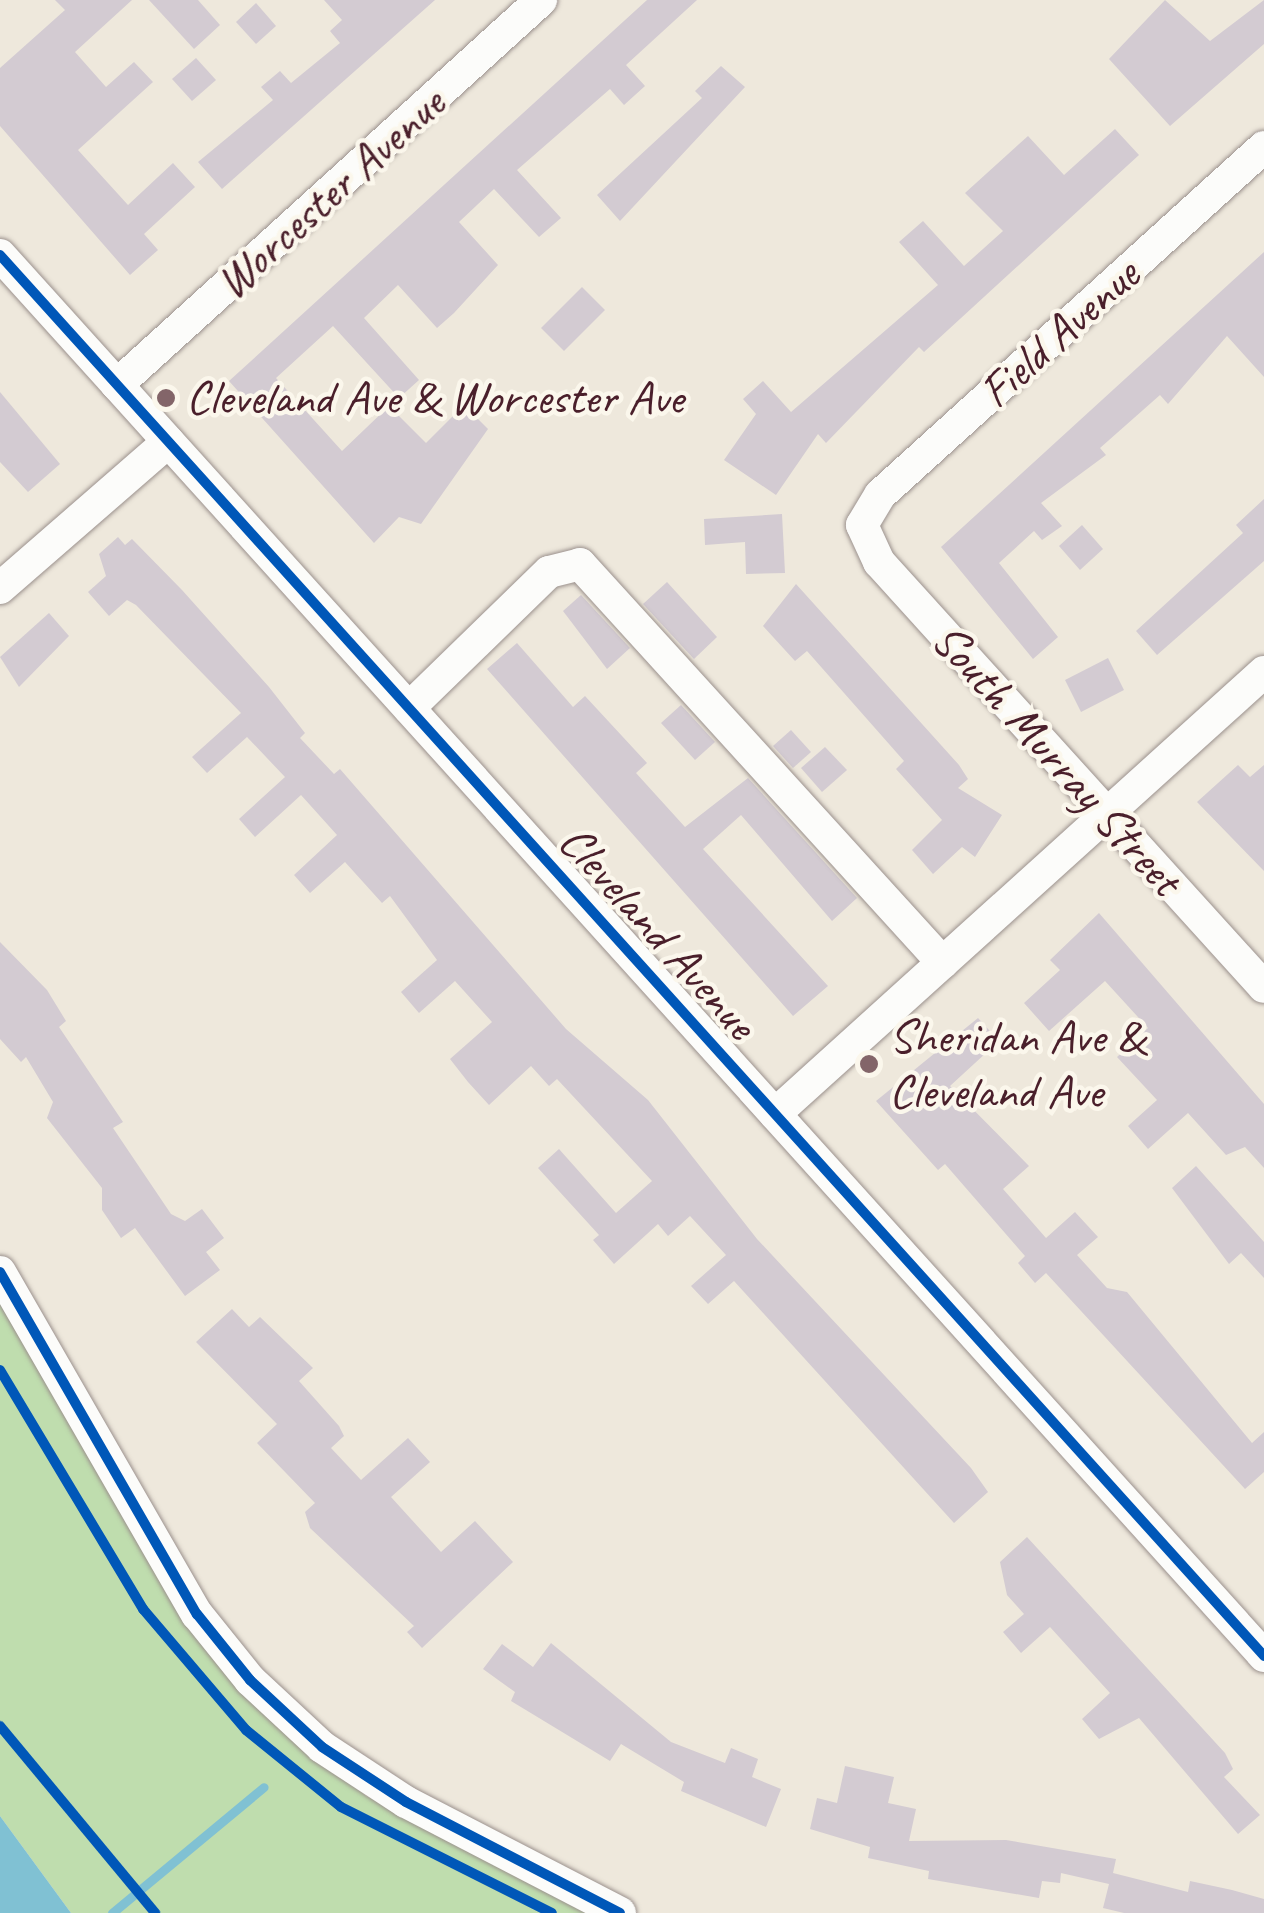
<!DOCTYPE html>
<html>
<head>
<meta charset="utf-8">
<style>
	body { margin:0 }
	#map { position:relative; width:1264px; height:1913px; overflow:hidden; background:#eee8dc; font-family:Caveat,sans-serif }
	div>[style] { position:absolute }
	[style*='--x'] { left:calc(var(--x)*1px); top:calc(var(--y)*1px); width:calc(var(--w)*1px); rotate:calc(var(--a)*1deg) }
	.green>* { inset:0; background:#bfddae }
	.water>* { inset:0; background:#80c1d3 }
	.stream>* { height:9px; margin:-4.5px; padding:0 4.5px; transform-origin:4.5px; border-radius:4.5px; background:#80c1d3 }
	.building>* { inset:0; background:#d3cbd2 }
	.roads { filter:drop-shadow(0 0 2px #9b918d) drop-shadow(0 0 2px #9b918d) }
	.minor>* { height:32px; margin:-16px; padding:0 16px; transform-origin:16px; border-radius:16px; background:#fcfcfa }
	.cycleway>* { height:10px; margin:-5px; padding:0 5px; transform-origin:5px; border-radius:5px; background:#0057b8 }
	.dots>* { width:28px; height:28px; translate:-50% -50%; box-sizing:border-box; border:5px solid #fbf7ec; border-radius:50% }
	span { translate:-50% -50%; white-space:nowrap; text-align:center; line-height:1.15; -webkit-text-stroke:9px #fbf7ec; paint-order:stroke }
	.street-label { font-size:48px; color:#4a1f2b }
	.poi-label { font-size:48px; color:#4a1f2b }
	.left { translate:0 -50%; text-align:left }
</style>
</head>
<body>
<div id="map">
	<div class="green">
		<i style="clip-path:polygon(0 1299px,279px 1722px,366px 1796px,600px 1913px,71px 1913px,0 1816px)"></i>
	</div>
	<div class="water">
		<i style="clip-path:polygon(0 1816px,71px 1913px,0 1913px)"></i>
	</div>
	<div class="stream">
		<i style="--x:112;--y:1913;--w:197;--a:-39.7"></i>
	</div>
	<div class="building">
		<i style="clip-path:polygon(55px 0,132px 0,75px 52px,106px 87px,134px 62px,153px 82px,78px 150px,128px 205px,173px 163px,195px 187px,144px 234px,158px 250px,130px 275px,0 126px,0 68px,65px 10px)"></i>
		<i style="clip-path:polygon(149px 0,198px 0,220px 25px,194px 49px)"></i>
		<i style="clip-path:polygon(324px 0,435px 0,222px 189px,198px 162px,273px 100px,261px 87px,280px 71px,291px 83px,340px 43px,330px 31px,342px 20px)"></i>
		<i style="clip-path:polygon(647px 0,697px 0,626px 65px,645px 86px,624px 105px,610px 89px,517px 170px,561px 218px,539px 237px,494px 189px,459px 222px,498px 265px,454px 313px,437px 328px,398px 285px,364px 318px,419px 380px,399px 398px,333px 326px,276px 378px,342px 451px,389px 406px,426px 443px,464px 405px,488px 429px,421px 524px,399px 517px,374px 543px,229px 381px)"></i>
		<i style="clip-path:polygon(1165px 0,1210px 41px,1264px 0,1264px 44px,1170px 126px,1109px 59px)"></i>
		<i style="clip-path:polygon(256px 3px,276px 26px,256px 44px,236px 22px)"></i>
		<i style="clip-path:polygon(196px 58px,216px 80px,192px 101px,172px 79px)"></i>
		<i style="clip-path:polygon(721px 66px,745px 87px,620px 221px,597px 195px,702px 98px,695px 91px)"></i>
		<i style="clip-path:polygon(1115px 129px,1139px 155px,924px 352px,919px 347px,826px 443px,818px 434px,776px 495px,724px 460px,756px 414px,743px 399px,763px 381px,791px 412px,938px 285px,899px 242px,923px 221px,964px 266px,1003px 231px,965px 193px,1028px 136px,1064px 175px)"></i>
		<i style="clip-path:polygon(1264px 252px,1264px 377px,1227px 336px,1168px 404px,1160px 395px,1100px 448px,1106px 455px,1041px 503px,1062px 526px,1042px 540px,1034px 531px,999px 563px,1058px 637px,1033px 659px,941px 547px)"></i>
		<i style="clip-path:polygon(582px 287px,605px 310px,564px 351px,541px 328px)"></i>
		<i style="clip-path:polygon(0 392px,60px 464px,28px 492px,0 462px)"></i>
		<i style="clip-path:polygon(1264px 499px,1264px 561px,1157px 655px,1136px 631px,1243px 533px,1236px 525px)"></i>
		<i style="clip-path:polygon(782px 514px,785px 573px,746px 574px,745px 542px,705px 545px,704px 519px)"></i>
		<i style="clip-path:polygon(1082px 525px,1103px 549px,1080px 570px,1059px 546px)"></i>
		<i style="clip-path:polygon(118px 537px,125px 545px,132px 539px,182px 590px,269px 687px,305px 733px,300px 738px,334px 774px,340px 769px,566px 1029px,648px 1100px,757px 1239px,971px 1468px,988px 1492px,954px 1523px,734px 1281px,708px 1304px,691px 1286px,726px 1255px,690px 1216px,668px 1236px,658px 1224px,614px 1264px,593px 1240px,599px 1235px,538px 1168px,559px 1149px,616px 1213px,652px 1181px,557px 1079px,549px 1086px,531px 1066px,489px 1105px,468px 1082px,450px 1059px,492px 1022px,455px 981px,419px 1013px,401px 992px,437px 960px,390px 896px,382px 903px,345px 862px,310px 893px,294px 875px,337px 835px,301px 795px,255px 837px,239px 819px,285px 777px,247px 737px,207px 773px,192px 757px,241px 713px,136px 605px,127px 600px,109px 616px,88px 592px,106px 576px,99px 554px)"></i>
		<i style="clip-path:polygon(667px 582px,717px 637px,694px 659px,643px 604px)"></i>
		<i style="clip-path:polygon(796px 584px,959px 765px,968px 779px,958px 788px,1002px 815px,975px 857px,962px 847px,933px 874px,912px 850px,942px 820px,896px 769px,904px 761px,807px 651px,795px 661px,763px 626px)"></i>
		<i style="clip-path:polygon(581px 595px,630px 648px,607px 669px,563px 611px)"></i>
		<i style="clip-path:polygon(49px 613px,69px 636px,19px 687px,0 657px)"></i>
		<i style="clip-path:polygon(517px 643px,573px 707px,585px 696px,647px 763px,636px 773px,685px 827px,748px 778px,857px 898px,832px 921px,741px 815px,703px 849px,828px 986px,793px 1016px,487px 669px)"></i>
		<i style="clip-path:polygon(1108px 658px,1124px 690px,1081px 712px,1065px 680px)"></i>
		<i style="clip-path:polygon(681px 705px,715px 742px,695px 760px,661px 723px)"></i>
		<i style="clip-path:polygon(791px 730px,811px 752px,793px 768px,773px 746px)"></i>
		<i style="clip-path:polygon(825px 747px,847px 770px,822px 792px,801px 768px)"></i>
		<i style="clip-path:polygon(1238px 765px,1250px 777px,1264px 765px,1264px 871px,1197px 802px)"></i>
		<i style="clip-path:polygon(1099px 913px,1264px 1104px,1264px 1168px,1245px 1147px,1226px 1155px,1188px 1113px,1148px 1149px,1128px 1126px,1157px 1100px,1117px 1057px,1148px 1028px,1105px 981px,1049px 1031px,1024px 1003px,1060px 970px,1050px 960px)"></i>
		<i style="clip-path:polygon(0 942px,47px 990px,66px 1021px,59px 1027px,123px 1122px,113px 1128px,171px 1214px,185px 1221px,202px 1209px,224px 1238px,206px 1252px,220px 1270px,185px 1296px,135px 1228px,121px 1238px,102px 1210px,102px 1188px,47px 1118px,53px 1102px,26px 1057px,21px 1062px,0 1039px)"></i>
		<i style="clip-path:polygon(978px 1018px,999px 1041px,950px 1086px,1029px 1166px,1003px 1189px,1046px 1238px,1075px 1212px,1098px 1237px,1077px 1255px,1107px 1288px,1127px 1292px,1252px 1443px,1264px 1432px,1264px 1472px,1245px 1489px,1046px 1273px,1035px 1283px,1018px 1263px,1025px 1256px,945px 1164px,938px 1170px,876px 1101px)"></i>
		<i style="clip-path:polygon(1196px 1166px,1264px 1242px,1264px 1278px,1241px 1253px,1229px 1264px,1172px 1188px)"></i>
		<i style="clip-path:polygon(232px 1309px,249px 1327px,260px 1317px,313px 1368px,299px 1381px,339px 1426px,344px 1436px,331px 1448px,361px 1480px,408px 1438px,430px 1462px,391px 1497px,441px 1552px,475px 1521px,513px 1562px,422px 1648px,407px 1632px,414px 1626px,310px 1528px,305px 1512px,315px 1503px,257px 1443px,277px 1424px,196px 1342px)"></i>
		<i style="clip-path:polygon(1027px 1537px,1225px 1753px,1233px 1769px,1224px 1777px,1260px 1815px,1238px 1834px,1139px 1718px,1099px 1739px,1082px 1719px,1110px 1693px,1050px 1627px,1021px 1653px,1003px 1632px,1024px 1614px,1007px 1595px,1000px 1562px)"></i>
		<i style="clip-path:polygon(551px 1643px,671px 1742px,725px 1763px,731px 1748px,758px 1759px,752px 1777px,781px 1789px,766px 1827px,681px 1791px,684px 1782px,621px 1744px,610px 1761px,511px 1701px,515px 1692px,483px 1669px,502px 1644px,533px 1667px)"></i>
		<i style="clip-path:polygon(845px 1766px,894px 1777px,888px 1803px,916px 1809px,909px 1841px,1006px 1840px,1116px 1859px,1113px 1873px,1188px 1892px,1190px 1881px,1232px 1890px,1264px 1899px,1264px 1913px,1124px 1913px,1103px 1908px,1109px 1884px,1061px 1873px,1060px 1883px,1042px 1881px,1039px 1898px,928px 1879px,929px 1871px,868px 1858px,870px 1847px,810px 1829px,817px 1798px,837px 1803px)"></i>
	</div>
	<div class="roads">
		<div class="minor">
			<i style="--x:1264;--y:147;--w:518;--a:137.82"></i>
			<i style="--x:880;--y:495;--w:35;--a:121"></i>
			<i style="--x:862;--y:525;--w:41;--a:65.3"></i>
			<i style="--x:879;--y:562;--w:573;--a:47.83"></i>
			<i style="--x:0;--y:255;--w:1887;--a:47.94"></i>
			<i style="--x:117;--y:385;--w:573;--a:-42.24"></i>
			<i style="--x:0;--y:588;--w:223;--a:-41"></i>
			<i style="--x:409;--y:708;--w:195;--a:-44.2"></i>
			<i style="--x:549;--y:572;--w:32;--a:-14"></i>
			<i style="--x:580;--y:564;--w:539;--a:47.7"></i>
			<i style="--x:775;--y:1114;--w:659;--a:-42.11"></i>
			<i style="--x:0;--y:1272;--w:395;--a:60.1"></i>
			<i style="--x:197;--y:1614;--w:85;--a:51.2"></i>
			<i style="--x:250;--y:1680;--w:98;--a:42.9"></i>
			<i style="--x:322;--y:1747;--w:100;--a:33.2"></i>
			<i style="--x:406;--y:1802;--w:241;--a:27.4"></i>
		</div>
	</div>
	<div class="cycleway">
		<i style="--x:0;--y:255;--w:1887;--a:47.94"></i>
		<i style="--x:0;--y:1272;--w:395;--a:60.1"></i>
		<i style="--x:197;--y:1614;--w:85;--a:51.2"></i>
		<i style="--x:250;--y:1680;--w:98;--a:42.9"></i>
		<i style="--x:322;--y:1747;--w:100;--a:33.2"></i>
		<i style="--x:406;--y:1802;--w:241;--a:27.4"></i>
		<i style="--x:0;--y:1370;--w:279;--a:59.1"></i>
		<i style="--x:143;--y:1609;--w:159;--a:49.6"></i>
		<i style="--x:246;--y:1730;--w:122;--a:39"></i>
		<i style="--x:341;--y:1807;--w:236;--a:26.7"></i>
		<i style="--x:0;--y:1726;--w:243;--a:50.3"></i>
	</div>
	<div class="dots">
		<i style="left:166px;top:398px;background:#836569"></i>
		<i style="left:869px;top:1064px;background:#836569"></i>
	</div>
	<div class="street-label">
		<span style="left:330px;top:193px;rotate:-42deg">Worcester Avenue</span>
		<span style="left:1059px;top:333px;rotate:-42deg">Field Avenue</span>
		<span style="left:1057px;top:759px;rotate:48deg">South Murray Street</span>
		<span style="left:658px;top:932px;rotate:48deg">Cleveland Avenue</span>
	</div>
	<div class="poi-label">
		<span class="left" style="left:186px;top:398px">Cleveland Ave &amp; Worcester Ave</span>
		<span class="left" style="left:889px;top:1064px">Sheridan Ave &amp;<br>Cleveland Ave</span>
	</div>
</div>
</body>
</html>
